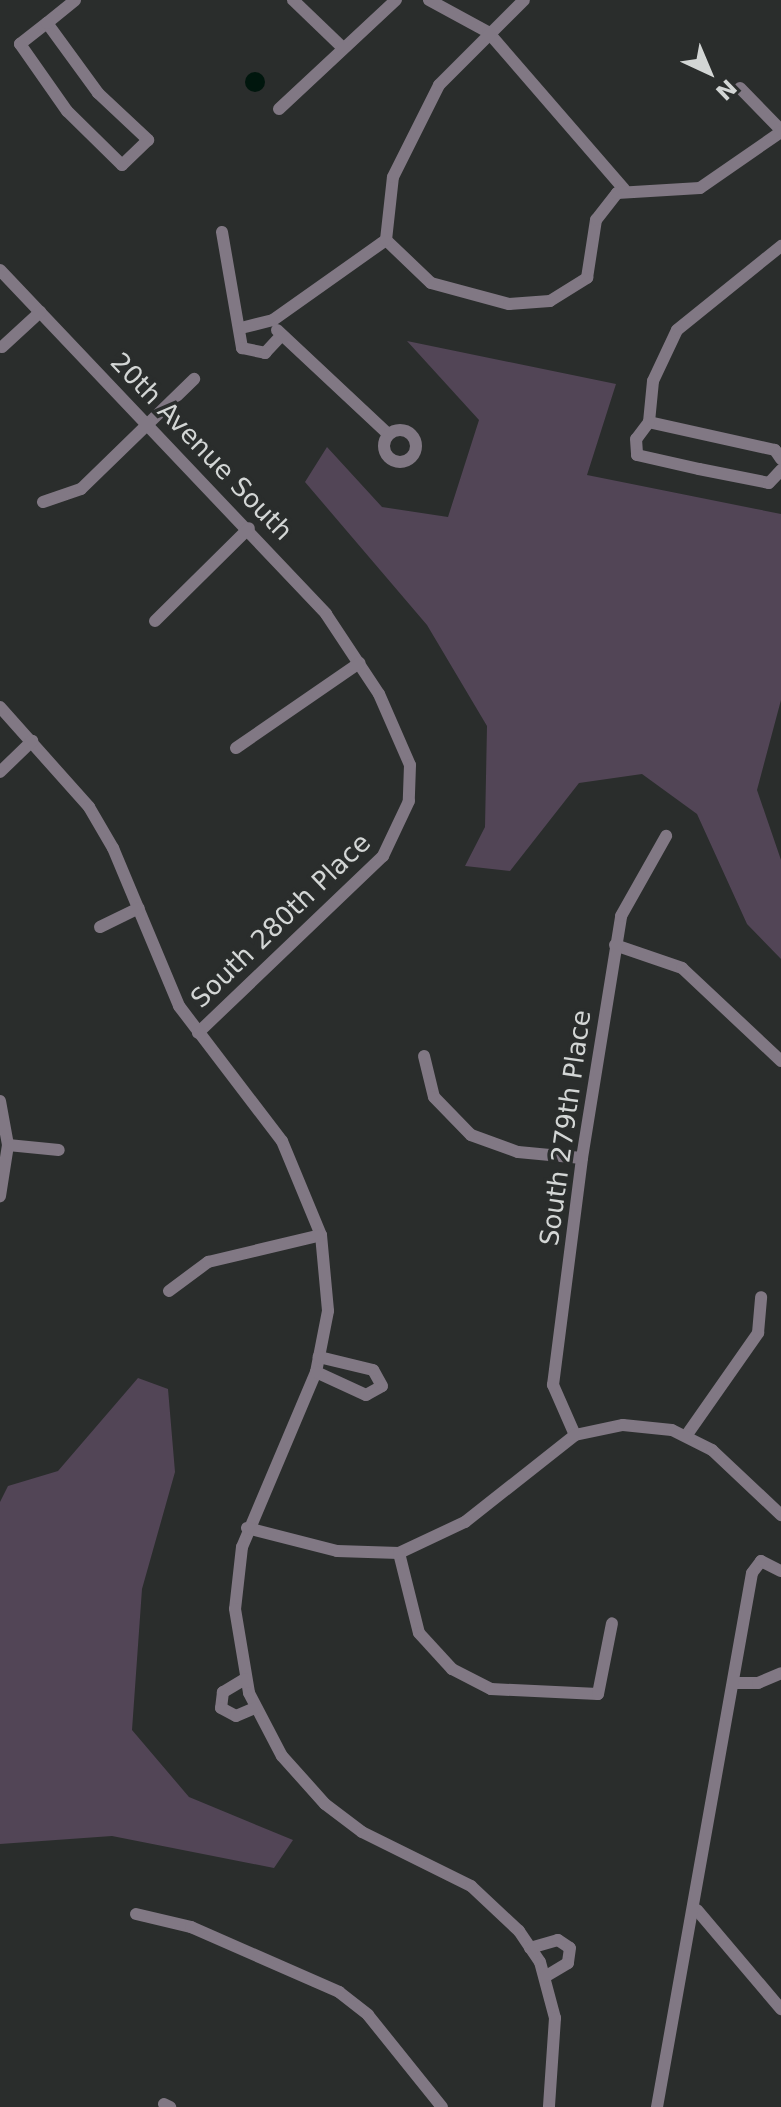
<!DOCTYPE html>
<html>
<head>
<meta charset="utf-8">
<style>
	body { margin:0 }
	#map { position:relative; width:781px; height:2107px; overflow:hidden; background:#2a2d2c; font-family:"DejaVu Sans",sans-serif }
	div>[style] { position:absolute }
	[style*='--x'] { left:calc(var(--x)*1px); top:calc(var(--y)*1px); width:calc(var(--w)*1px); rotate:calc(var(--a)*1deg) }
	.green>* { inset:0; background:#524556 }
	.water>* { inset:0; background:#00160d }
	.round { border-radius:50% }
	.street>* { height:12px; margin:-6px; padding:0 6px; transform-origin:6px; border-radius:6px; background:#817884 }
	.street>.ring { margin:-6px; padding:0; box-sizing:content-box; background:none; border:12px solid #817884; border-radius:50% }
	span { translate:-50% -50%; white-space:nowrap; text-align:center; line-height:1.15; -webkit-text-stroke:7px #2a2d2c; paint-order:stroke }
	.street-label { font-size:26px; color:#d3d6d5 }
	.north { position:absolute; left:669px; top:32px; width:80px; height:80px; -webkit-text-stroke:6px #2a2d2c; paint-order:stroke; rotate:136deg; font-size:22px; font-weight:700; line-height:32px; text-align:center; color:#d3d6d5 }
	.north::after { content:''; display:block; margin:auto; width:28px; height:36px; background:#d3d6d5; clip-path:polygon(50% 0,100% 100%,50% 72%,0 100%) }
</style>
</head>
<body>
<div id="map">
	<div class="green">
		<i style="clip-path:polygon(407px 341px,616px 384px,587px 475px,781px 514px,781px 700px,757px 790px,781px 860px,781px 959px,747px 924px,697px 814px,642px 774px,579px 783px,510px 871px,465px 866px,485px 827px,487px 726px,427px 625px,305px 482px,327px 447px,382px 507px,448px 517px,479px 420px)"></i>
		<i style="clip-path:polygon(138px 1378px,168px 1389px,175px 1472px,142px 1589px,132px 1730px,189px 1797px,293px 1840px,274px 1868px,112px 1836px,0 1844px,0 1502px,8px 1486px,58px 1471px)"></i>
	</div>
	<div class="water">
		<i class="round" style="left:245px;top:72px;width:20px;height:20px"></i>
	</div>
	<div class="street">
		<i style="--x:293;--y:0;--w:68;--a:43.8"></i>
		<i style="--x:429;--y:0;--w:67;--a:28.5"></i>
		<i style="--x:488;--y:32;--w:208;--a:49.1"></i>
		<i style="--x:47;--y:23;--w:87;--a:53.9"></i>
		<i style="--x:98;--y:93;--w:69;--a:43.2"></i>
		<i style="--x:148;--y:140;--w:36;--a:136"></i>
		<i style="--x:122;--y:165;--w:77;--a:-135.5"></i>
		<i style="--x:67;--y:111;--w:82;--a:-125"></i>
		<i style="--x:20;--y:44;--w:34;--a:-38"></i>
		<i style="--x:47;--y:23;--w:36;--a:-39"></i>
		<i style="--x:740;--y:88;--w:59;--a:45.7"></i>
		<i style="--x:279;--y:109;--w:160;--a:-43"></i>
		<i style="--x:222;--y:232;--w:118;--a:80.2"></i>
		<i style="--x:242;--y:348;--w:24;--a:12"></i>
		<i style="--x:265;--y:353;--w:22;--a:-47"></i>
		<i style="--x:386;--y:240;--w:62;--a:43.7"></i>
		<i style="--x:431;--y:283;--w:81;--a:15.1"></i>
		<i style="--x:509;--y:304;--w:41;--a:-4.2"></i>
		<i style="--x:550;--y:301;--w:44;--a:-31.9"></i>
		<i style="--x:587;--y:278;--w:59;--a:-81.2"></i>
		<i style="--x:596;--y:220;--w:34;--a:-52"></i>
		<i style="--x:617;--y:193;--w:83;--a:-3.4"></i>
		<i style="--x:700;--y:188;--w:98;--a:-34.7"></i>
		<i style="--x:0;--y:270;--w:474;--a:46.5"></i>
		<i style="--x:326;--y:614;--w:96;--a:56.5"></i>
		<i style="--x:379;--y:694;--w:77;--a:66.4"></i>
		<i style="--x:410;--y:765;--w:36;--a:92"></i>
		<i style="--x:409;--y:801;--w:61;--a:115.3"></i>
		<i style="--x:383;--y:856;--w:256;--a:136.3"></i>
		<i style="--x:241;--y:328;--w:33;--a:-14"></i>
		<i style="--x:273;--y:320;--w:138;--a:-35.3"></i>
		<i style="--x:386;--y:240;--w:63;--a:-83.7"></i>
		<i style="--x:393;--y:177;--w:103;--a:-63.4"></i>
		<i style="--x:439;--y:85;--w:120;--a:-45"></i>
		<i style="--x:277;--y:330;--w:152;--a:43.1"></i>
		<i style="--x:2;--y:347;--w:52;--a:-42.6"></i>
		<i style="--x:649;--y:422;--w:41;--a:-84.4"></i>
		<i style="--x:653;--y:381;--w:56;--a:-64.8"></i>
		<i style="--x:677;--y:330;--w:134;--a:-38.9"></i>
		<i class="ring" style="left:384px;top:430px;width:20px;height:20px"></i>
		<i style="--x:781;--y:459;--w:11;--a:-124"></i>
		<i style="--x:775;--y:450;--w:129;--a:-167.5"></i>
		<i style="--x:649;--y:422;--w:21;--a:127"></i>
		<i style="--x:636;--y:439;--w:16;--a:86"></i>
		<i style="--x:637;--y:455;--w:64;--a:12.7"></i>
		<i style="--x:699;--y:469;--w:71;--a:11.3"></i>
		<i style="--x:769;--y:483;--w:18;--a:-47"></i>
		<i style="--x:43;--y:502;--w:40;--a:-18.9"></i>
		<i style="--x:81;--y:489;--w:158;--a:-44.2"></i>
		<i style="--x:155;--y:621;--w:132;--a:-44.7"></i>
		<i style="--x:0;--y:707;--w:134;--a:48.3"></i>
		<i style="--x:89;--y:807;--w:48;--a:59.7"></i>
		<i style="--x:113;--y:848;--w:171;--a:67.3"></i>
		<i style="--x:179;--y:1006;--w:170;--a:52.7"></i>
		<i style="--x:282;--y:1141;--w:102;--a:67.5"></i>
		<i style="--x:321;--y:1235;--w:76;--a:84.7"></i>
		<i style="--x:328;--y:1311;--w:62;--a:101.1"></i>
		<i style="--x:316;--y:1372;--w:190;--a:112.9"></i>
		<i style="--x:242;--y:1547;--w:62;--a:96.4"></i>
		<i style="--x:235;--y:1609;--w:85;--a:80.5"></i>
		<i style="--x:249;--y:1693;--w:71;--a:62.4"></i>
		<i style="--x:282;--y:1756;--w:64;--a:48.1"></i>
		<i style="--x:325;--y:1804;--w:46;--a:37.1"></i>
		<i style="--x:362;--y:1832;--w:122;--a:26.4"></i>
		<i style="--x:471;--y:1886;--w:66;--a:43.2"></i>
		<i style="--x:519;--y:1931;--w:37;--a:56"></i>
		<i style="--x:540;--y:1962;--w:58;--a:75"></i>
		<i style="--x:555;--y:2018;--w:89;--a:93.9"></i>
		<i style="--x:236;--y:748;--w:150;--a:-34.6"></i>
		<i style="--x:0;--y:772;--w:45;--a:-44.1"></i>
		<i style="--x:100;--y:927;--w:43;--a:-26"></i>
		<i style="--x:615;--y:945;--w:71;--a:18.9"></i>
		<i style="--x:682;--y:968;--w:136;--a:43.2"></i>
		<i style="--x:424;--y:1056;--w:42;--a:76.3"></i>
		<i style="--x:434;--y:1097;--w:53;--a:45.8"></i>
		<i style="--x:471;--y:1135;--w:50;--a:19.9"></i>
		<i style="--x:518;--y:1152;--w:64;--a:5.4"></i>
		<i style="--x:0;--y:1101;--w:45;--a:79.7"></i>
		<i style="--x:8;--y:1145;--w:52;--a:98.9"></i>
		<i style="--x:8;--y:1145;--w:51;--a:5.6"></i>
		<i style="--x:169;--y:1291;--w:49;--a:-36.6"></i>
		<i style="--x:208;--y:1262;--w:116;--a:-13.4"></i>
		<i style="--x:316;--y:1372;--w:55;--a:24.7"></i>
		<i style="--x:366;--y:1395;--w:18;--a:-29"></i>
		<i style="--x:382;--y:1386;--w:18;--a:-119"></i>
		<i style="--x:373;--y:1370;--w:56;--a:-166.5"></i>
		<i style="--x:575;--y:1435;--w:55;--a:-113.7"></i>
		<i style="--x:553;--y:1385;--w:229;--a:-82.7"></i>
		<i style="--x:582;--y:1158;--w:245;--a:-80.8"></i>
		<i style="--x:621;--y:916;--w:92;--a:-60.6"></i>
		<i style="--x:686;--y:1436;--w:126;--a:-55"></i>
		<i style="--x:758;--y:1333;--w:36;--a:-85"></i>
		<i style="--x:247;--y:1528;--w:93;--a:14.3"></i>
		<i style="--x:337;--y:1551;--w:62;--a:1.8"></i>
		<i style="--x:399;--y:1553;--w:73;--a:-25.2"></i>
		<i style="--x:465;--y:1522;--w:140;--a:-38.3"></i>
		<i style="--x:575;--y:1435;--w:49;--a:-11.8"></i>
		<i style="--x:623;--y:1425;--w:49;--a:5.8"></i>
		<i style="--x:672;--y:1430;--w:45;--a:26.6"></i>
		<i style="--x:712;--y:1450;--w:95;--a:43.3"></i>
		<i style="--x:399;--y:1553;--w:82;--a:76"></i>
		<i style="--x:419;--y:1633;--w:49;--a:47.5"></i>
		<i style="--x:452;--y:1669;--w:44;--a:27.1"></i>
		<i style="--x:491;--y:1689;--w:107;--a:2.7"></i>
		<i style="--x:598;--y:1694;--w:72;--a:-78.8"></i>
		<i style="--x:245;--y:1679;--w:26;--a:149"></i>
		<i style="--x:223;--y:1692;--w:16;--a:97"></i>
		<i style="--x:221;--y:1708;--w:17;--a:28"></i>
		<i style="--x:236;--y:1716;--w:21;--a:-23"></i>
		<i style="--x:733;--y:1683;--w:25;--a:0"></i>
		<i style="--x:758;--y:1683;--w:25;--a:-23"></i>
		<i style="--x:697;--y:1910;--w:130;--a:49.7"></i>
		<i style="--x:136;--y:1914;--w:57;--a:13.3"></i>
		<i style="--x:191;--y:1927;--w:162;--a:23.7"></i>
		<i style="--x:339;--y:1992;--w:37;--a:38"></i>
		<i style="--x:368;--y:2015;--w:118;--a:51.2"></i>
		<i style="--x:530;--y:1948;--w:29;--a:-16"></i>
		<i style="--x:558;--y:1940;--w:14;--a:34"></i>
		<i style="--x:570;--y:1948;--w:15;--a:98"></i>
		<i style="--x:568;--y:1963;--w:27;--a:149"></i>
		<i style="--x:164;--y:2104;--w:7;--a:27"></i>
		<i style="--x:657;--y:2107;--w:542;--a:-79.91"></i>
		<i style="--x:752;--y:1573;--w:15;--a:-53"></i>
		<i style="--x:761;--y:1561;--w:22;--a:27"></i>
	</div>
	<div class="street-label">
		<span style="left:201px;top:447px;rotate:46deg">20th Avenue South</span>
		<span style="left:281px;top:921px;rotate:-44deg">South 280th Place</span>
		<span style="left:566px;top:1128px;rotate:-82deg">South 279th Place</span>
	</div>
	<div class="north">N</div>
</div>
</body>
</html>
